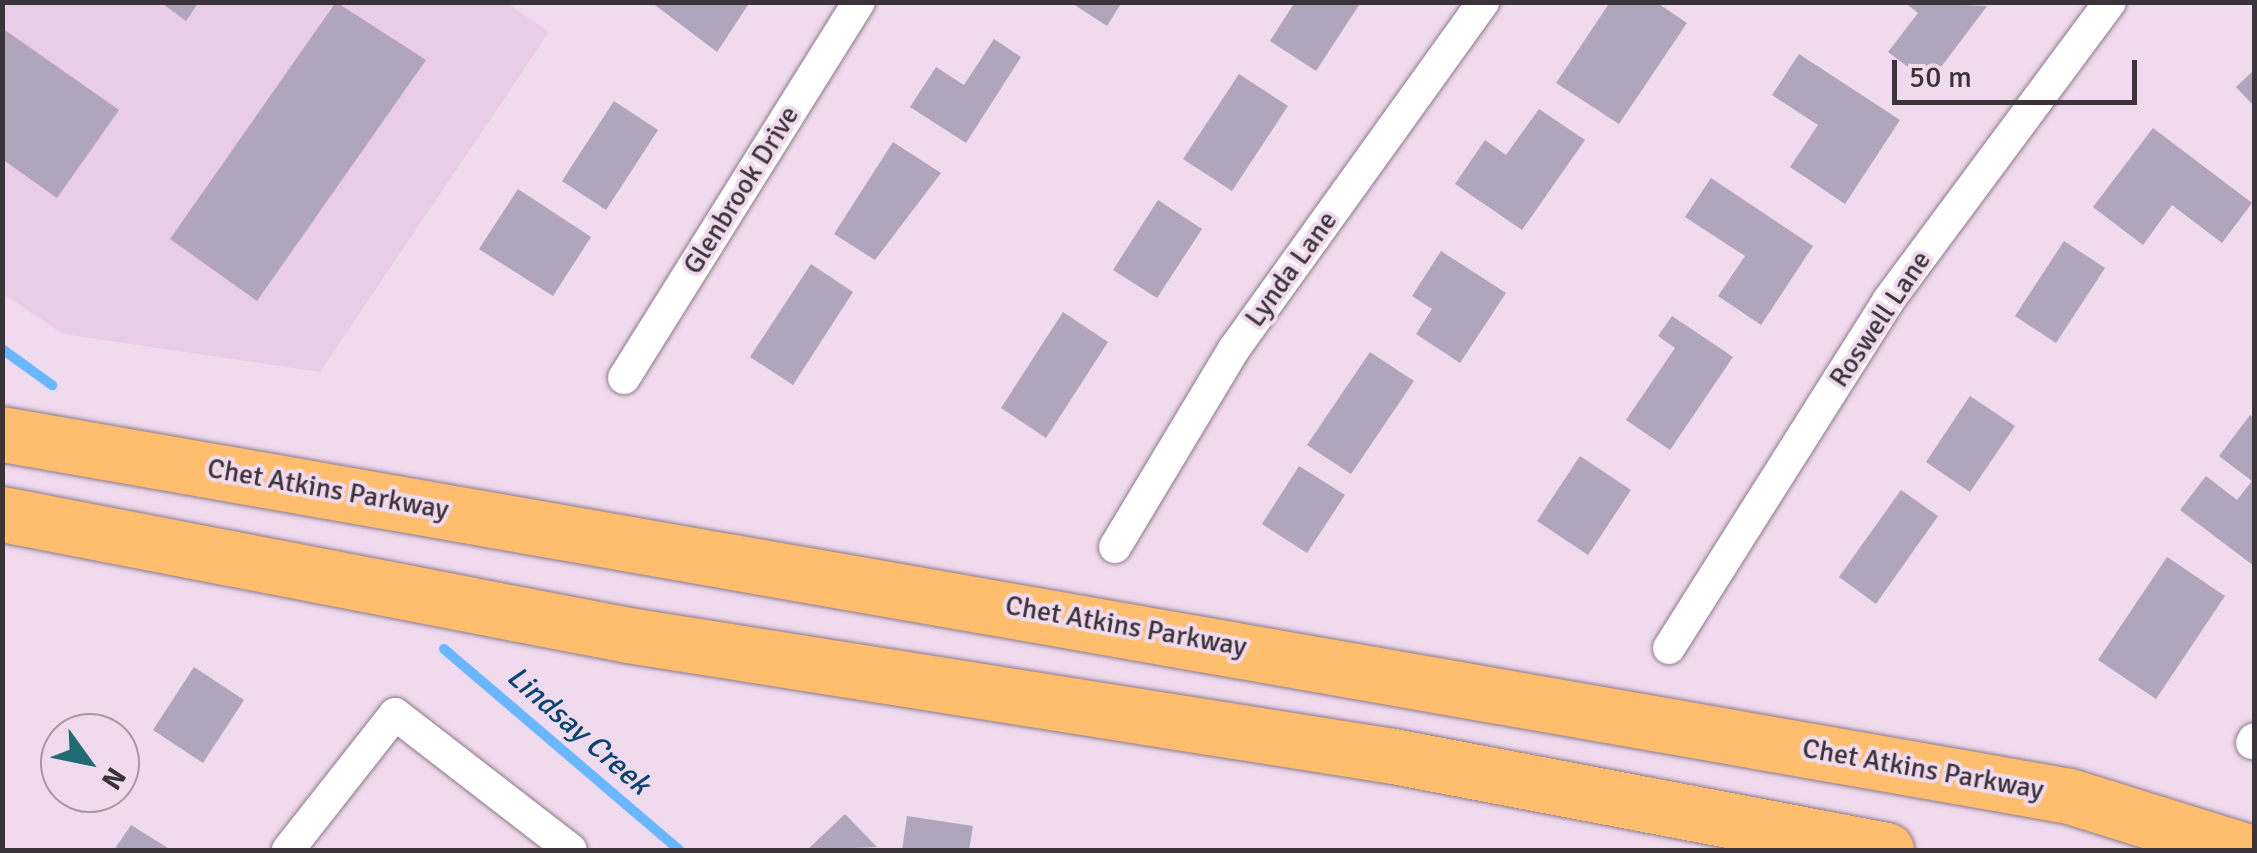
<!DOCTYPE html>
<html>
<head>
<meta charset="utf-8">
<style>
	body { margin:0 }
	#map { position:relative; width:2257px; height:853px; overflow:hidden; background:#f0daed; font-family:Signika,sans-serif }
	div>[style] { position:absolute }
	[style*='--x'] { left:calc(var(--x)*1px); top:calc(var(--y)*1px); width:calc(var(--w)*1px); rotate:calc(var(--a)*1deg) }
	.built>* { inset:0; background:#e9cde6 }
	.stream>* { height:10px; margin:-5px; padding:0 5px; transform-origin:5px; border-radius:5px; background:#69b7fe }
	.building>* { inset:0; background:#b0a5bb }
	.roads { filter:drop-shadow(0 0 2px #8c798a) drop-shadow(0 0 2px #8c798a) }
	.minor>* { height:32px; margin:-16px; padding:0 16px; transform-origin:16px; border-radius:16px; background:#fff }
	.motorway>* { height:55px; margin:-27.5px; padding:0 27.5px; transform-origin:27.5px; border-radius:27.5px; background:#febe6d }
	span { translate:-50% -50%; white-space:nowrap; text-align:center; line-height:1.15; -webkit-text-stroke:8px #f0daed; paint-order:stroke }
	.street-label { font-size:28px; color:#3b333a }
	.water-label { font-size:30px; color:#094572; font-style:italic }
	.frame { position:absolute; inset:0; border:5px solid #3b333a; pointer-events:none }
	.north { position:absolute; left:40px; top:713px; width:100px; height:100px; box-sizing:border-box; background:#f0daed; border:2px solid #a897a5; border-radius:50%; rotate:123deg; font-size:28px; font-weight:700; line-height:40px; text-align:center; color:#3b333a }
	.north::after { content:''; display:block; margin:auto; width:35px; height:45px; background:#216b75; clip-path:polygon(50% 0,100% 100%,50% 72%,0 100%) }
	.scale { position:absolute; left:1892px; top:60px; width:245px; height:45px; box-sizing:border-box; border:5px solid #3b333a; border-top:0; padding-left:12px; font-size:30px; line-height:35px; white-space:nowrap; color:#3b333a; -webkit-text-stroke:8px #f0daed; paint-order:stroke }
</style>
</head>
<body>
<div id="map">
	<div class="built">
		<i style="clip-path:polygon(2px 3px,507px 3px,549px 32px,320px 372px,63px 334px,3px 294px)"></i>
	</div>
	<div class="stream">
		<i style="--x:2;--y:349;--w:62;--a:35.8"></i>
		<i style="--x:444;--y:649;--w:309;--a:40.5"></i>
	</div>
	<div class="building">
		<i style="clip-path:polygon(160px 2px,199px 2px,186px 21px)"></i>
		<i style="clip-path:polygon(336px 2px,426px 60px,257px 301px,170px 239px)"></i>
		<i style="clip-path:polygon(651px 2px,744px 2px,748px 5px,717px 52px)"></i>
		<i style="clip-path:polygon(1070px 2px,1122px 2px,1107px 26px)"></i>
		<i style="clip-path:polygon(1295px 2px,1361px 2px,1316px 71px,1270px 41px)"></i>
		<i style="clip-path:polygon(1610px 2px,1656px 2px,1687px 23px,1619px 124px,1556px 83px)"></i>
		<i style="clip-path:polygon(1904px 2px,1987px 6px,1929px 83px,1888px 52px,1918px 13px)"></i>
		<i style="clip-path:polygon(2px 28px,119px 110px,57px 198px,2px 159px)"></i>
		<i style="clip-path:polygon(994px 39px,1021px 57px,966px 143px,910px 107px,936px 67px,964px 85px)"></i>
		<i style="clip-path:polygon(1799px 54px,1900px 120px,1845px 204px,1790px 167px,1818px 125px,1772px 95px)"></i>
		<i style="clip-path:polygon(2254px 70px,2254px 106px,2236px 87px)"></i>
		<i style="clip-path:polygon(1239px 74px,1288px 106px,1232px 191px,1183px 159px)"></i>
		<i style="clip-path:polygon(614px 101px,658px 130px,606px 210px,562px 181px)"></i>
		<i style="clip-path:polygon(1539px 109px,1585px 140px,1522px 230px,1455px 184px,1485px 140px,1506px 155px)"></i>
		<i style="clip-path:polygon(2153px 128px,2252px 203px,2222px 243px,2172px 205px,2143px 245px,2093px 207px)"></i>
		<i style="clip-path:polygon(893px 142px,941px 173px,875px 260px,834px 234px)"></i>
		<i style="clip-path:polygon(1711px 178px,1813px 246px,1761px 325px,1718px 296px,1745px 256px,1685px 217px)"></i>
		<i style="clip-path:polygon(518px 189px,591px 237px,553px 296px,479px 249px)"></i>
		<i style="clip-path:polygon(1158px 200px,1202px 229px,1157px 298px,1113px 270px)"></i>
		<i style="clip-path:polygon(2064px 241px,2105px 268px,2056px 343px,2015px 316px)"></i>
		<i style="clip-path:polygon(1441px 251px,1506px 293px,1460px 363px,1416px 334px,1432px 309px,1412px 296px)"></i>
		<i style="clip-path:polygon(811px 264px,853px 292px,793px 385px,750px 357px)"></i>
		<i style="clip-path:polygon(1063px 312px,1108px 342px,1046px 438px,1001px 408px)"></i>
		<i style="clip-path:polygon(1672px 316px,1733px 357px,1670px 450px,1626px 420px,1675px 348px,1658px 336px)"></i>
		<i style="clip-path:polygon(1370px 352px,1414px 381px,1351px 474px,1307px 445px)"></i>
		<i style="clip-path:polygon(1970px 396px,2015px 426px,1970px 492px,1926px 462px)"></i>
		<i style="clip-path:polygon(2250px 415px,2254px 419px,2254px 566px,2180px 510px,2206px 476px,2237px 500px,2252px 481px,2219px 456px)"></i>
		<i style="clip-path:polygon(1580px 456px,1631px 490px,1588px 555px,1537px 521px)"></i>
		<i style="clip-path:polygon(1299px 466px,1345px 495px,1307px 553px,1262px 524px)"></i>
		<i style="clip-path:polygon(1901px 490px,1938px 516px,1876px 604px,1839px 577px)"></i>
		<i style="clip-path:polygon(2167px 557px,2225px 596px,2156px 699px,2098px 660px)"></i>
		<i style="clip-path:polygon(194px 667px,244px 700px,203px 763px,153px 730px)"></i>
		<i style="clip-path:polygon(845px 814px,877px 847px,807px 850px)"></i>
		<i style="clip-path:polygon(907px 816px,973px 826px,969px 850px,902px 850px)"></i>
		<i style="clip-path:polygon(131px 825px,171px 850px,114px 850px)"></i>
	</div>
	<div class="roads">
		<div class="minor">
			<i style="--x:624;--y:378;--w:443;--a:-58"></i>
			<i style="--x:1115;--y:547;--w:231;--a:-59"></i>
			<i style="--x:1234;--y:349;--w:427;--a:-54.3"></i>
			<i style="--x:1669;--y:648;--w:410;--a:-57.7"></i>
			<i style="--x:1888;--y:301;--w:372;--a:-53.4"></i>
			<i style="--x:2252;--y:743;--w:4;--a:-63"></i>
			<i style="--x:288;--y:850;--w:173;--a:-51.8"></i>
			<i style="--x:395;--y:714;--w:222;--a:37.7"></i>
		</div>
		<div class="motorway">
			<i style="--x:2;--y:434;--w:2098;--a:9.93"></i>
			<i style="--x:2069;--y:796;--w:181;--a:17.3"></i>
			<i style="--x:2;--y:514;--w:638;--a:10.94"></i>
			<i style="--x:628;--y:635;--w:775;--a:8.99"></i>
			<i style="--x:1393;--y:756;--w:502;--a:10.79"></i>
		</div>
	</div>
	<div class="street-label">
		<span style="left:741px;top:190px;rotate:-58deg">Glenbrook Drive</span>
		<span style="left:1291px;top:269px;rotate:-54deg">Lynda Lane</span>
		<span style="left:1880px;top:319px;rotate:-56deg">Roswell Lane</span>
		<span style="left:328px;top:489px;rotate:10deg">Chet Atkins Parkway</span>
		<span style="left:1126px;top:626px;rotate:10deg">Chet Atkins Parkway</span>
		<span style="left:1923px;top:769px;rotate:10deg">Chet Atkins Parkway</span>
	</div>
	<div class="water-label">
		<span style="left:578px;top:731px;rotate:41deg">Lindsay Creek</span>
	</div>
	<div class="frame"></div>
	<div class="north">N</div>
	<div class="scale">50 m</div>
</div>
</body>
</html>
